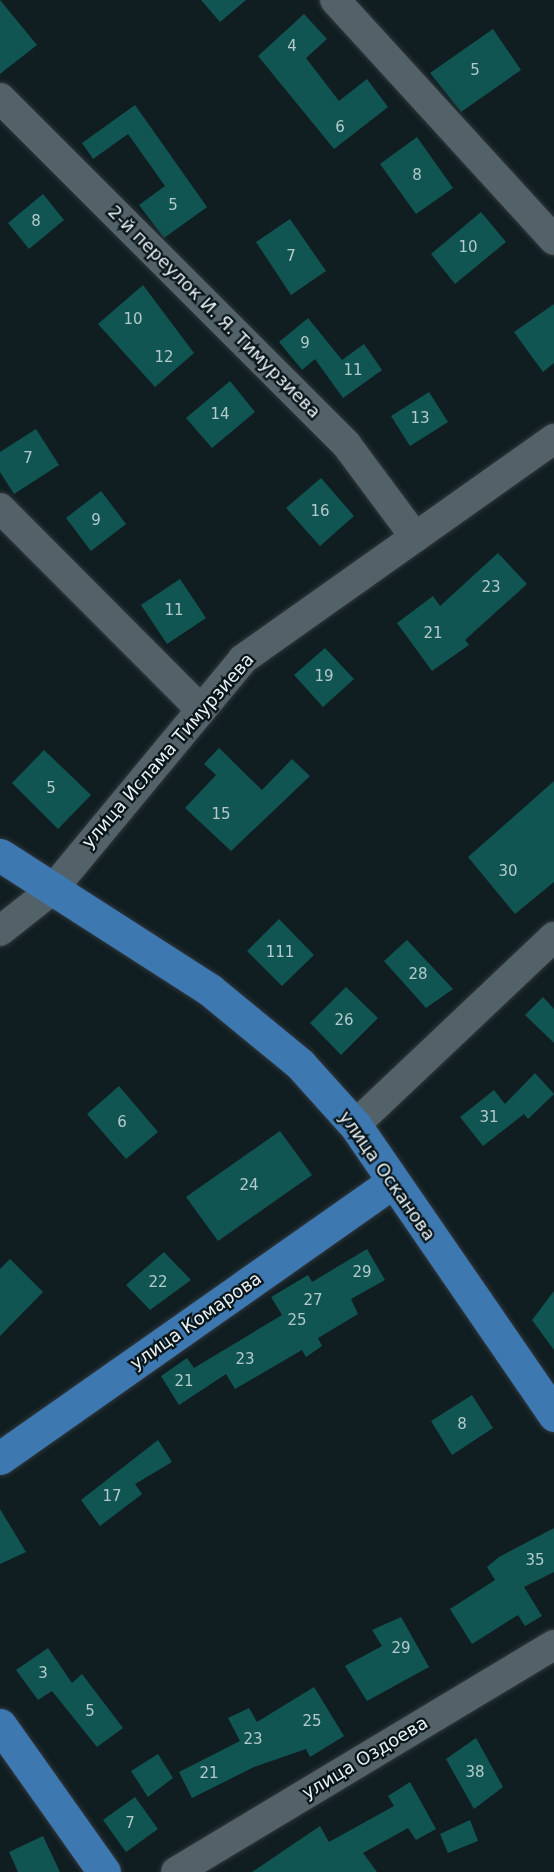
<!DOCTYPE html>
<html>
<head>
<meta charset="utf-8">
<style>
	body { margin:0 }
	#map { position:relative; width:554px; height:1872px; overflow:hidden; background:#101e22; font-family:"DejaVu Sans",sans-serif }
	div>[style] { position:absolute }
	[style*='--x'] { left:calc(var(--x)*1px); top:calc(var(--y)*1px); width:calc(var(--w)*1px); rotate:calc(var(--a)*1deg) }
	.building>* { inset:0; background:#115552 }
	.roads { filter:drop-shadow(0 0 2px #2f373b) drop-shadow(0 0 2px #2f373b) }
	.minor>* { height:30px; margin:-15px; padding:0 15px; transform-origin:15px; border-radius:15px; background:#536268 }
	.major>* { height:33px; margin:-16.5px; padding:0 16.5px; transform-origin:16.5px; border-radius:16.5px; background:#3e78b1 }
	span { translate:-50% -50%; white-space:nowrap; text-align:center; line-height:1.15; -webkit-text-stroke:4.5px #081519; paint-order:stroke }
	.number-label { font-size:15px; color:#b3cacc }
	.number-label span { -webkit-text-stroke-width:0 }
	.street-label { font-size:18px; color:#e9f1f5 }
</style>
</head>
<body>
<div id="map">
	<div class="building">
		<i style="clip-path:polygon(0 0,37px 45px,0 74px)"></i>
		<i style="clip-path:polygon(201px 0,246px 0,220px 22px)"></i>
		<i style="clip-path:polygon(304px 14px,327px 39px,306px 58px,339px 101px,367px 79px,388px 107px,334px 149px,258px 56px)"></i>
		<i style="clip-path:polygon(493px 29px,521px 70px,461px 112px,430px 73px)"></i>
		<i style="clip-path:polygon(135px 105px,207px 207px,164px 238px,139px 205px,165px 186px,128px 134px,93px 159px,82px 143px)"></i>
		<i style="clip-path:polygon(417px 137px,453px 188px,416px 214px,380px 164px)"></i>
		<i style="clip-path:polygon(43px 194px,64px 220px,29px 249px,8px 223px)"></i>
		<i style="clip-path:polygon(481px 212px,506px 242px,455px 284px,431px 254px)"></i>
		<i style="clip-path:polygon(290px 219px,326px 271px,291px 295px,256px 242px)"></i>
		<i style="clip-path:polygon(143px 285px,194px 353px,155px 387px,98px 324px)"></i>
		<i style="clip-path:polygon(554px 304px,554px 363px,543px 372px,514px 332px)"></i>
		<i style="clip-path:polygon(308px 318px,342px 360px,364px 344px,382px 370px,343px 398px,315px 359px,302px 370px,279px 342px)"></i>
		<i style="clip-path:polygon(230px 381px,255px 412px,212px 448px,186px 418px)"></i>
		<i style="clip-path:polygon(429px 392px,448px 422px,410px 446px,391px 416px)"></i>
		<i style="clip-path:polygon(36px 429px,59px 465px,14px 494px,0 472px,0 452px)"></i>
		<i style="clip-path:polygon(321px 478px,354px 516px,320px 546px,286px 508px)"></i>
		<i style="clip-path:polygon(101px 491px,126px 524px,91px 551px,66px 518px)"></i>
		<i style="clip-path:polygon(498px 553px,527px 584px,465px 640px,469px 645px,432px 671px,397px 623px,433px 596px,440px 606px)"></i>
		<i style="clip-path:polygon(180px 579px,206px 618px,167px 644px,141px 605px)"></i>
		<i style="clip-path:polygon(325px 648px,354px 679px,323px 707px,294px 675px)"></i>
		<i style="clip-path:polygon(219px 748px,262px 790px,292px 759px,310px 776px,231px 851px,185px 808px,216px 775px,204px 764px)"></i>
		<i style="clip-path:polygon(44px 750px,91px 795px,58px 829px,12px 783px)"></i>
		<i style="clip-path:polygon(554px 781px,554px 882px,515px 914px,468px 857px)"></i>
		<i style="clip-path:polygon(279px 919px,314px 955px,282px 986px,247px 951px)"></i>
		<i style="clip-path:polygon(407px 940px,453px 989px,426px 1008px,384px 961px)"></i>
		<i style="clip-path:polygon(346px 987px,378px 1018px,341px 1055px,310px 1023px)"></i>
		<i style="clip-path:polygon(543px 997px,554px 1009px,554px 1043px,525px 1015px)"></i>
		<i style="clip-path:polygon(535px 1073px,554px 1094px,528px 1119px,524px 1114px,483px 1146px,460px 1117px,494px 1090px,505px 1104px)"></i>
		<i style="clip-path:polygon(119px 1086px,158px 1132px,126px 1159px,87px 1114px)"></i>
		<i style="clip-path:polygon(280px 1131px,312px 1175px,218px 1241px,186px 1197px)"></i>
		<i style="clip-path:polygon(367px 1249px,385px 1280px,351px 1299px,358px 1314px,318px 1338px,322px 1346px,306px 1357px,302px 1350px,235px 1389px,226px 1374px,179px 1405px,161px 1376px,187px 1358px,194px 1368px,282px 1315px,271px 1297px,308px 1275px,312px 1282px)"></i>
		<i style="clip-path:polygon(164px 1252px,191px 1280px,150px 1310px,126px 1285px)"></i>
		<i style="clip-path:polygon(10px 1259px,43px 1292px,0 1336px,0 1269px)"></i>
		<i style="clip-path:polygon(554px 1291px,554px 1350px,532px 1320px)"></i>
		<i style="clip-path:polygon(472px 1395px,493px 1428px,452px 1455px,431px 1421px)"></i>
		<i style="clip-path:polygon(158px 1440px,172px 1462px,135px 1484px,142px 1494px,100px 1526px,81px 1500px)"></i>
		<i style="clip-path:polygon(0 1509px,26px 1552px,0 1564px)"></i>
		<i style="clip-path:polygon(554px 1528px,554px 1572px,524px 1587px,542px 1616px,525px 1626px,518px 1615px,472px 1644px,450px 1609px,495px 1580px,487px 1567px,499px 1557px)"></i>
		<i style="clip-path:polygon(401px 1617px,429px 1667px,367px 1701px,345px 1666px,382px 1646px,372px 1630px)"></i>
		<i style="clip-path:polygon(48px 1648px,72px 1683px,82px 1674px,123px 1728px,97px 1747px,52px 1691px,38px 1700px,16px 1670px)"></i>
		<i style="clip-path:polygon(314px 1687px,344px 1736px,310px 1757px,306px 1749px,254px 1767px,192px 1798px,179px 1772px,240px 1741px,228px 1718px,249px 1708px,257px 1722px)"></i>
		<i style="clip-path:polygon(476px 1738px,503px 1787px,474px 1809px,446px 1759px)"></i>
		<i style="clip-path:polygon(158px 1754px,173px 1778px,148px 1797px,131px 1771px)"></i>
		<i style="clip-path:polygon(410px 1782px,436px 1829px,416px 1840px,408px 1828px,363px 1853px,377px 1872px,252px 1872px,320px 1826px,329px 1842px,394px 1806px,388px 1796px)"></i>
		<i style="clip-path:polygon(135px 1797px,158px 1829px,126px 1852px,103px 1820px)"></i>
		<i style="clip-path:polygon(470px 1820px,478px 1841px,448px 1853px,440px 1834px)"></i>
		<i style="clip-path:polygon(43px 1836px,60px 1872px,18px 1872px,9px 1852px)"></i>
	</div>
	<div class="roads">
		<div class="minor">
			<i style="--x:335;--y:0;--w:325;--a:47.6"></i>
			<i style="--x:0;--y:98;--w:489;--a:45"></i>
			<i style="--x:346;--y:444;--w:116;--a:53.4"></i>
			<i style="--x:0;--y:508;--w:285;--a:45.1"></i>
			<i style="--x:0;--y:931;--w:68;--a:-38.4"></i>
			<i style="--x:53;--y:889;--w:298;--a:-50.4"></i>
			<i style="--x:243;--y:659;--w:381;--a:-35.3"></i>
			<i style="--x:355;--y:1125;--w:274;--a:-43.4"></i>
			<i style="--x:176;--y:1872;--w:441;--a:-31"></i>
		</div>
		<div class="major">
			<i style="--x:0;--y:855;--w:250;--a:32.7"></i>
			<i style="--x:210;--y:990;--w:117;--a:39.4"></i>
			<i style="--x:300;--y:1064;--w:82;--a:48"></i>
			<i style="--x:355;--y:1125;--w:352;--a:55.5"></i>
			<i style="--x:0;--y:1458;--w:479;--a:-35.1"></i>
			<i style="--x:0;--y:1725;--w:180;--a:54.7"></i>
		</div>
	</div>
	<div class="number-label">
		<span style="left:292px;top:47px">4</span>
		<span style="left:475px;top:71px">5</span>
		<span style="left:340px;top:128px">6</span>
		<span style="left:417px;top:176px">8</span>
		<span style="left:173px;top:206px">5</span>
		<span style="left:36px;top:222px">8</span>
		<span style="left:468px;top:248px">10</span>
		<span style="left:291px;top:257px">7</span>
		<span style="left:133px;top:320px">10</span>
		<span style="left:305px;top:344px">9</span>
		<span style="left:164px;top:358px">12</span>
		<span style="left:353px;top:371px">11</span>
		<span style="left:220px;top:415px">14</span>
		<span style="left:420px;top:419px">13</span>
		<span style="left:28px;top:459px">7</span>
		<span style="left:320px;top:512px">16</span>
		<span style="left:96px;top:521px">9</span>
		<span style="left:491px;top:588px">23</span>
		<span style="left:174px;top:611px">11</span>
		<span style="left:433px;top:634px">21</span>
		<span style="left:324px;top:677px">19</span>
		<span style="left:51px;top:789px">5</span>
		<span style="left:221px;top:815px">15</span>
		<span style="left:508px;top:872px">30</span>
		<span style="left:280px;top:953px">111</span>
		<span style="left:418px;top:975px">28</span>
		<span style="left:344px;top:1021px">26</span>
		<span style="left:489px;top:1118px">31</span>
		<span style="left:122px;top:1123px">6</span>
		<span style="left:249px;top:1186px">24</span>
		<span style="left:362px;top:1273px">29</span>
		<span style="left:158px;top:1283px">22</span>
		<span style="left:313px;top:1301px">27</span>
		<span style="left:297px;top:1321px">25</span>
		<span style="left:245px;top:1360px">23</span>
		<span style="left:184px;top:1382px">21</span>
		<span style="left:462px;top:1425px">8</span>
		<span style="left:112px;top:1497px">17</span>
		<span style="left:535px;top:1561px">35</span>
		<span style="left:401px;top:1649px">29</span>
		<span style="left:43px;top:1674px">3</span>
		<span style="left:90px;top:1712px">5</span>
		<span style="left:312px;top:1722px">25</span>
		<span style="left:253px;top:1740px">23</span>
		<span style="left:475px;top:1773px">38</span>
		<span style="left:209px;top:1774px">21</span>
		<span style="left:130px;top:1824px">7</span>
	</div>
	<div class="street-label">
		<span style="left:214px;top:312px;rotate:45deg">2-й переулок И. Я. Тимурзиева</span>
		<span style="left:168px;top:751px;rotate:-49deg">улица Ислама Тимурзиева</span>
		<span style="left:387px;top:1176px;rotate:55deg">улица Осканова</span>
		<span style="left:196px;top:1321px;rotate:-35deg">улица Комарова</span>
		<span style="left:365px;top:1758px;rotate:-31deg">улица Оздоева</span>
	</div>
</div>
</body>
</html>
